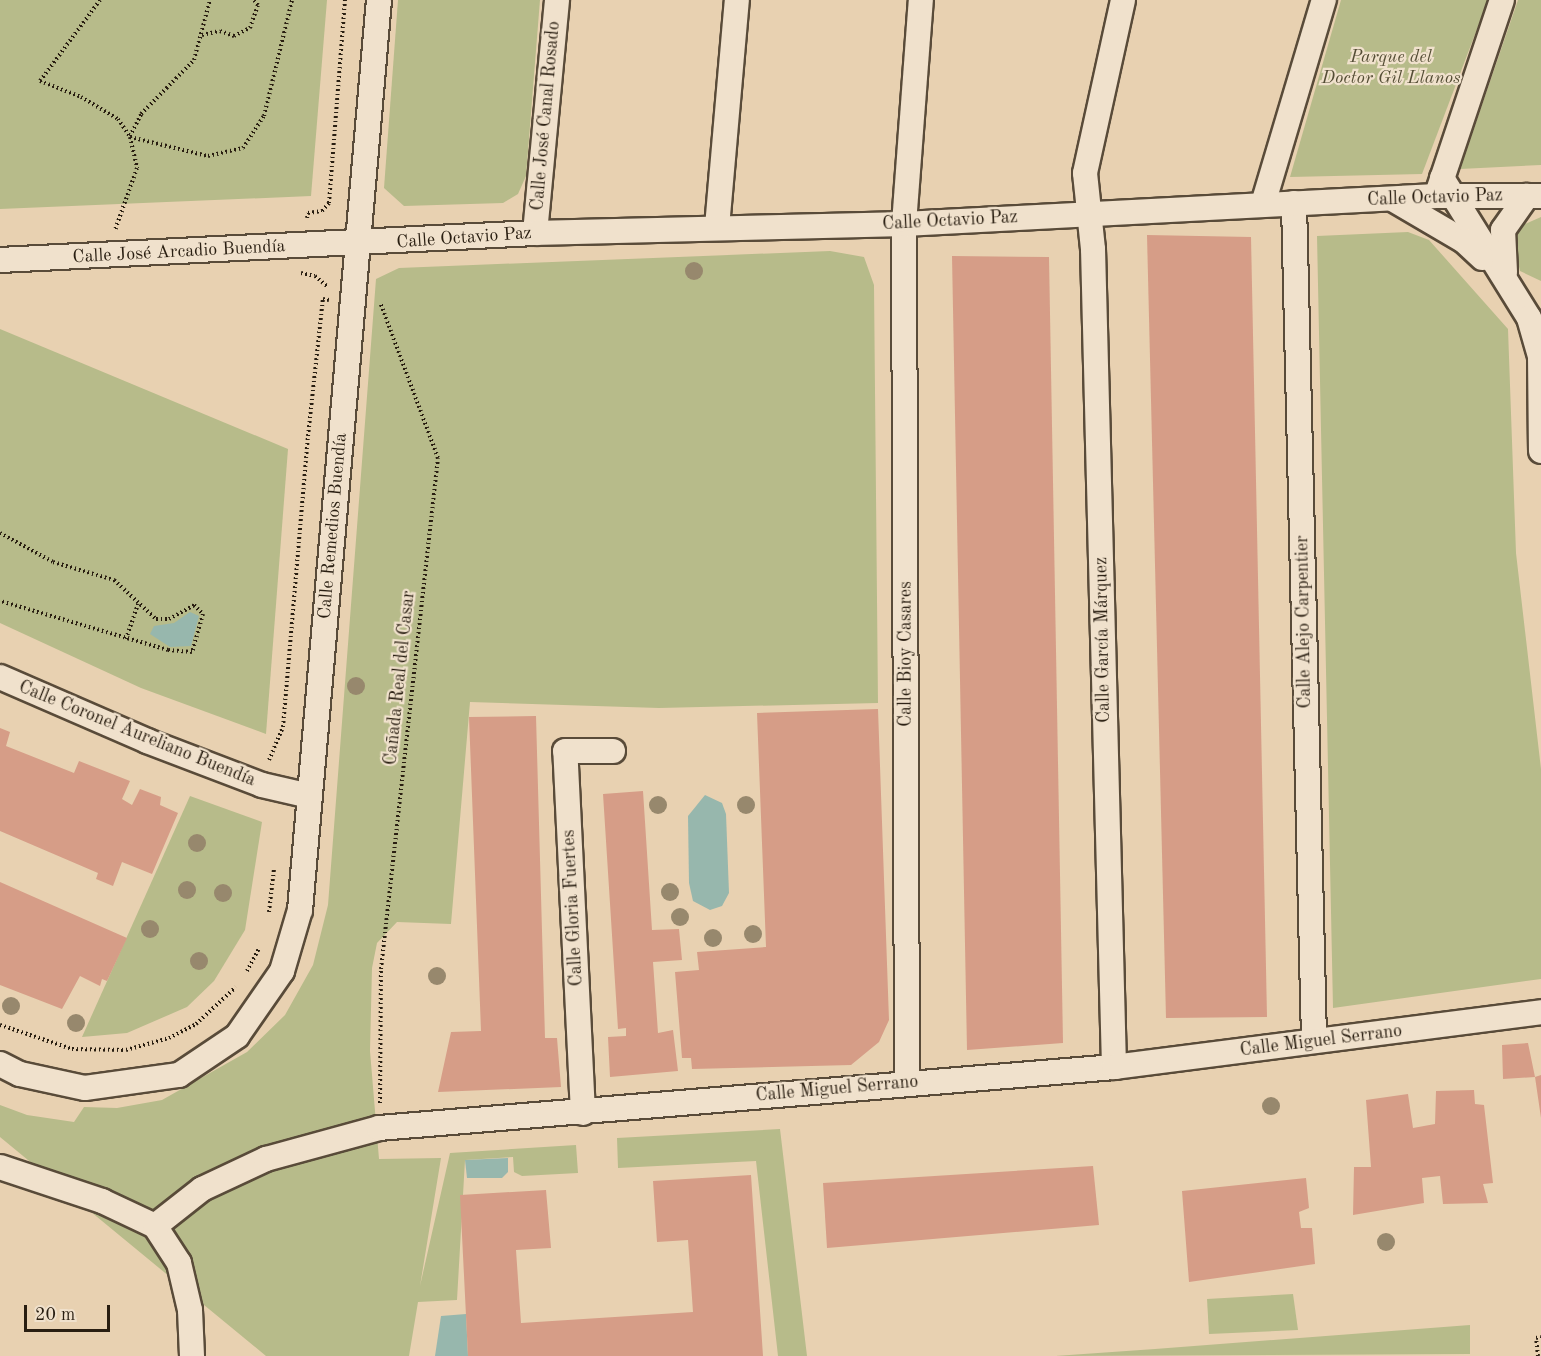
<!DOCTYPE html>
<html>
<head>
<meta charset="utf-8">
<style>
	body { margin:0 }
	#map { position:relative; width:1541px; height:1356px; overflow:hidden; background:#e8d1b1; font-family:"Old Standard TT",serif }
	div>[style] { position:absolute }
	.green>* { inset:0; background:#b7bb8a }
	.water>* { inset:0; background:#97b7ad }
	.building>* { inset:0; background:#d69d87 }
	.path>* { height:4px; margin-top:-2px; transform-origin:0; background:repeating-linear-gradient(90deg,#291e11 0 1.5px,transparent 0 4.5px) }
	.roads { filter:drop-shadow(2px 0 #594b39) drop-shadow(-2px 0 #594b39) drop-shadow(0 2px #594b39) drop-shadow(0 -2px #594b39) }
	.minor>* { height:24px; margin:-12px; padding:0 12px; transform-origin:12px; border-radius:12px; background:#f0e1cc }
	.trees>* { width:18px; height:18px; margin:-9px; border-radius:50%; background:#97886d }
	span { translate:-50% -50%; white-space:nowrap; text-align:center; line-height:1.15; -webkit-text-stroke:4.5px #f0e1cc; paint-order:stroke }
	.park-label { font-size:18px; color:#544d35; font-style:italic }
	.street-label { font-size:18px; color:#291e11 }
	.scale { position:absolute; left:24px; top:1305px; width:86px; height:27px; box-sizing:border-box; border:3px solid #291e11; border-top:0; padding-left:8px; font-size:18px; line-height:21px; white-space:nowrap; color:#291e11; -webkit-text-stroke:4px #f0e1cc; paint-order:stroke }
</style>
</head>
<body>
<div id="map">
	<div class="green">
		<div style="clip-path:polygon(0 0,327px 0,311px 196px,0 209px)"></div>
		<div style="clip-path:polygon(398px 0,540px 0,526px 176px,518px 194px,503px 203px,404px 206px,384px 188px)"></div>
		<div style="clip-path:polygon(1341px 0,1488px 0,1422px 174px,1290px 177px)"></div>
		<div style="clip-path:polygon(1518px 0,1541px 0,1541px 165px,1460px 169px)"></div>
		<div style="clip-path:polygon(1541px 217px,1541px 281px,1520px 271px,1513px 240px,1523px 225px)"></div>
		<div style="clip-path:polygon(1408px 232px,1429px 240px,1508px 329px,1516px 553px,1541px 769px,1541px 979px,1333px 1008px,1317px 236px)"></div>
		<div style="clip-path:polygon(830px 251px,864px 257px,874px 285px,878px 703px,659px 708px,470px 702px,451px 924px,397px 922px,377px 943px,372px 968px,370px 1051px,379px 1159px,441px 1158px,420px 1286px,450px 1153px,576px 1145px,578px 1173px,522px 1176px,514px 1172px,513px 1157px,465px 1160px,457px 1300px,418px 1302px,409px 1356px,266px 1356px,0 1137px,0 1105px,27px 1115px,74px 1122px,84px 1107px,117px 1108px,162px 1100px,247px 1052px,285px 1015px,313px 965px,328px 905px,376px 279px,399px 268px)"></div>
		<div style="clip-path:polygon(0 329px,288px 449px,266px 734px,141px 688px,0 623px)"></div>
		<div style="clip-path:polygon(190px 796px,262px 822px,245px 930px,214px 981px,187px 1007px,127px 1033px,82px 1037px)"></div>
		<div style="clip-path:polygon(780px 1129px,807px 1356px,778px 1356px,756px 1161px,618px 1168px,617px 1138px)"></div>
		<div style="clip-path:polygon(1293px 1294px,1298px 1330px,1209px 1334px,1207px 1299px)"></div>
		<div style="clip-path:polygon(1470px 1325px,1470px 1354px,1055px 1356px,1155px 1349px)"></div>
	</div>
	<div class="water">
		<div style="clip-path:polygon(190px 612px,199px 616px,191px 646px,170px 647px,150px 634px,154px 626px,174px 623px)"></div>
		<div style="clip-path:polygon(705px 795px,722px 803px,726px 814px,729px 893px,722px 906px,710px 910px,693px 901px,689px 883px,688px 816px)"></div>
		<div style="clip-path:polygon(508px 1158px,508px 1172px,502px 1178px,467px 1178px,465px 1160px)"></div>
		<div style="clip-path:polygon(466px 1314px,468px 1356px,435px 1356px,441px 1316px)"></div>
	</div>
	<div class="building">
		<div style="clip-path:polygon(1147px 235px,1251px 237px,1267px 1017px,1166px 1018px)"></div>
		<div style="clip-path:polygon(952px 256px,1049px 257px,1063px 1043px,967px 1050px)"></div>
		<div style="clip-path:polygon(878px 709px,889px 1020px,879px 1042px,851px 1065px,692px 1069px,691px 1058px,682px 1058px,675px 972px,699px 970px,697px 952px,766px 947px,757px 713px)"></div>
		<div style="clip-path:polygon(536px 716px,545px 1038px,557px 1038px,561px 1087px,438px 1092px,451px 1032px,481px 1031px,469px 717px)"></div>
		<div style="clip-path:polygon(0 728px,10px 732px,6px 746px,74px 773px,79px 761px,130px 781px,122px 799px,132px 805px,140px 789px,161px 797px,160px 805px,178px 813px,152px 874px,122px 862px,113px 886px,96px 879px,98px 873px,0 831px)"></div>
		<div style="clip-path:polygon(643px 791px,652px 930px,679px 929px,682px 960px,653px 962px,658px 1033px,673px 1030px,678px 1071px,610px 1077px,608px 1037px,626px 1036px,626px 1028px,618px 1029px,603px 794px)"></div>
		<div style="clip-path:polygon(0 882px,127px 938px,107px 981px,102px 979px,100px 986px,80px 976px,62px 1009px,0 985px)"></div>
		<div style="clip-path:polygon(1528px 1043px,1535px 1077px,1541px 1075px,1541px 1118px,1535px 1077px,1503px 1079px,1502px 1045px)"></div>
		<div style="clip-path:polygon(1474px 1090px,1475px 1104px,1484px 1105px,1493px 1183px,1483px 1184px,1488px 1203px,1443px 1204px,1440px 1176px,1422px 1178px,1424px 1203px,1353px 1215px,1354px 1167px,1371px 1167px,1366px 1100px,1408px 1094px,1413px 1128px,1435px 1124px,1436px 1091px)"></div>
		<div style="clip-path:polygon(1093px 1166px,1099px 1225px,827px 1248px,823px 1183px)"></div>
		<div style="clip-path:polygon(751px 1175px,763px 1356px,468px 1356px,460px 1195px,546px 1190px,551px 1248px,516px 1250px,521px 1323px,693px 1312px,688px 1240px,657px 1242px,653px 1181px)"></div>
		<div style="clip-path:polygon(1306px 1178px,1309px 1208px,1299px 1212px,1301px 1228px,1312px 1228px,1315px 1264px,1189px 1282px,1182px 1191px)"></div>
	</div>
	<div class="path">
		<div style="left:100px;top:0;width:101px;rotate:126.5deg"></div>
		<div style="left:40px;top:81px;width:44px;rotate:21.3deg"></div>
		<div style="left:81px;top:97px;width:43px;rotate:30.7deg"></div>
		<div style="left:118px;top:119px;width:22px;rotate:56deg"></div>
		<div style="left:130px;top:137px;width:32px;rotate:77deg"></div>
		<div style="left:137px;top:168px;width:66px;rotate:109.5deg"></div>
		<div style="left:202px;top:35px;width:18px;rotate:-13deg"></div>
		<div style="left:220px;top:31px;width:15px;rotate:20deg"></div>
		<div style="left:234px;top:36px;width:18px;rotate:-27deg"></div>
		<div style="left:250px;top:28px;width:24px;rotate:-71deg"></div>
		<div style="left:258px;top:5px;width:6px;rotate:-129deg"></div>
		<div style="left:130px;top:136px;width:25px;rotate:-63deg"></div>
		<div style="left:141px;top:114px;width:76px;rotate:-45.5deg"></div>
		<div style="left:194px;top:60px;width:62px;rotate:-75.1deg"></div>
		<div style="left:130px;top:137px;width:80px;rotate:13.7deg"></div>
		<div style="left:208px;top:156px;width:36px;rotate:-13deg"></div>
		<div style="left:243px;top:148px;width:38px;rotate:-57deg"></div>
		<div style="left:264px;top:116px;width:119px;rotate:-76.4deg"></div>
		<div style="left:307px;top:218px;width:5px;rotate:-79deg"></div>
		<div style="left:308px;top:213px;width:14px;rotate:-8deg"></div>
		<div style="left:322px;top:211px;width:11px;rotate:-49deg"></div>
		<div style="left:329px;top:203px;width:204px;rotate:-85.5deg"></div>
		<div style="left:301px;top:273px;width:14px;rotate:12deg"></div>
		<div style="left:315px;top:276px;width:17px;rotate:40deg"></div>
		<div style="left:0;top:533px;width:60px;rotate:28.7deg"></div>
		<div style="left:53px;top:562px;width:64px;rotate:16.4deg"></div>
		<div style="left:114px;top:580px;width:57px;rotate:42.9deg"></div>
		<div style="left:156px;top:619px;width:13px"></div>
		<div style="left:169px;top:619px;width:29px;rotate:-29deg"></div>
		<div style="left:194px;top:605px;width:13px;rotate:45deg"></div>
		<div style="left:203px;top:614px;width:40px;rotate:106deg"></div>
		<div style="left:192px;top:652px;width:24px;rotate:-175deg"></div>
		<div style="left:168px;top:650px;width:175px;rotate:-163.7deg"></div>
		<div style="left:126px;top:639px;width:37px;rotate:-71deg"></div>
		<div style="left:269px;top:760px;width:36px;rotate:-67deg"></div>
		<div style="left:283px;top:727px;width:292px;rotate:-85.1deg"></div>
		<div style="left:308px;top:436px;width:138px;rotate:-83.8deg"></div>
		<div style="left:323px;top:299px;width:6px;rotate:9deg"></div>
		<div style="left:269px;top:912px;width:43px;rotate:-83.4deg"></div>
		<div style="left:247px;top:971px;width:26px;rotate:-62deg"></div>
		<div style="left:0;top:1025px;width:76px;rotate:18.4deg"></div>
		<div style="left:72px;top:1049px;width:54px;rotate:1.1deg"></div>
		<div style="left:126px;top:1050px;width:45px;rotate:-15.6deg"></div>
		<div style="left:169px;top:1038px;width:30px;rotate:-27deg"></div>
		<div style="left:196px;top:1024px;width:54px;rotate:-42.8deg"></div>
		<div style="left:380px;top:1103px;width:134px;rotate:-89.6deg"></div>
		<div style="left:381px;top:969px;width:514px;rotate:-83.64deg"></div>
		<div style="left:438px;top:458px;width:166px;rotate:-110.4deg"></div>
		<div style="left:1538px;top:1356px;width:18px;rotate:-96deg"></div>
		<div style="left:1536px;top:1338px;width:5px;rotate:-11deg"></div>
	</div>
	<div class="roads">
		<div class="minor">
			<div style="left:1442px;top:178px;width:165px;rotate:58.1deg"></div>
			<div style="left:1529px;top:318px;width:40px;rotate:74deg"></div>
			<div style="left:1540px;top:356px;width:95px;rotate:89.4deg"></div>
			<div style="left:1438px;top:191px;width:201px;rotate:-71.5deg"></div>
			<div style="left:1394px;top:200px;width:81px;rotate:30.4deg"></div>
			<div style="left:1464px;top:241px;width:25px;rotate:43deg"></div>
			<div style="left:1294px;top:203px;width:838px;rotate:88.63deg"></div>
			<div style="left:1263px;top:204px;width:213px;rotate:-73.4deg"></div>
			<div style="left:717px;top:227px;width:228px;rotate:-85deg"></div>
			<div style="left:535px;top:233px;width:234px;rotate:-84.6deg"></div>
			<div style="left:0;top:260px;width:536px;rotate:-2.89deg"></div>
			<div style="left:535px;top:233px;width:369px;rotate:-1.4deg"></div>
			<div style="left:904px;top:224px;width:533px;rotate:-3.01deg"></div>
			<div style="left:1436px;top:196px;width:105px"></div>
			<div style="left:1505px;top:272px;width:42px;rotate:-92.7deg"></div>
			<div style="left:1503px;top:230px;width:42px;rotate:-54.8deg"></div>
			<div style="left:0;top:677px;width:160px;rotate:23.5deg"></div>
			<div style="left:147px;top:741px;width:123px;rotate:20.9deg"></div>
			<div style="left:262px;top:785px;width:49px;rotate:12.9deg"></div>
			<div style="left:0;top:1064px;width:22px;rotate:27deg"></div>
			<div style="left:20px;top:1074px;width:66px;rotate:12.2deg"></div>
			<div style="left:85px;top:1088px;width:95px;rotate:-7.9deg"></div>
			<div style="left:179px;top:1075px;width:70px;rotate:-33.9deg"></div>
			<div style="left:237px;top:1036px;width:79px;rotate:-55.3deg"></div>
			<div style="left:282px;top:971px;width:64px;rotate:-73.6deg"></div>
			<div style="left:300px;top:910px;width:913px;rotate:-85.04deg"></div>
			<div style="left:1114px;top:1067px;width:818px;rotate:-91.47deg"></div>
			<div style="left:1093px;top:249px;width:76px;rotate:-96deg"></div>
			<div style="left:1085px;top:173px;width:177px;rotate:-77.6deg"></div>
			<div style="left:907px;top:1083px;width:859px;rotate:-90.2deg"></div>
			<div style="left:904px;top:224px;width:225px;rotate:-85.7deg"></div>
			<div style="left:583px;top:1113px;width:362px;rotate:-92.8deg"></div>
			<div style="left:565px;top:751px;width:48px"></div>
			<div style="left:0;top:1167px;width:108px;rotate:18.4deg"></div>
			<div style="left:102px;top:1201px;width:59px;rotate:25.3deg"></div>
			<div style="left:155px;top:1226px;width:44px;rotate:57deg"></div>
			<div style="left:179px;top:1263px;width:48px;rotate:76.8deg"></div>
			<div style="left:190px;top:1310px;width:46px;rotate:87.5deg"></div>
			<div style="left:155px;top:1226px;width:60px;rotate:-38.2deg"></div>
			<div style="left:202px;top:1189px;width:71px;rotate:-25.1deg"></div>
			<div style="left:266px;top:1159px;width:117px;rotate:-15.3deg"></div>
			<div style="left:379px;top:1128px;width:738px;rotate:-4.74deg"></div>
			<div style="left:1114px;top:1067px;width:431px;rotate:-7.3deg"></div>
		</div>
	</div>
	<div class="trees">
		<div style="left:694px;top:271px"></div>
		<div style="left:356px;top:686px"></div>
		<div style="left:658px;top:805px"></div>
		<div style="left:746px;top:805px"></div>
		<div style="left:197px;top:843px"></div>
		<div style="left:187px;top:890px"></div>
		<div style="left:670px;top:892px"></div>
		<div style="left:223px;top:893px"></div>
		<div style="left:680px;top:917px"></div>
		<div style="left:150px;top:929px"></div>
		<div style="left:753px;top:934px"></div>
		<div style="left:713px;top:938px"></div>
		<div style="left:199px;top:961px"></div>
		<div style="left:437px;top:976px"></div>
		<div style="left:11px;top:1006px"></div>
		<div style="left:76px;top:1023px"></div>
		<div style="left:1271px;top:1106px"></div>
		<div style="left:1386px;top:1242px"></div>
	</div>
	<div class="park-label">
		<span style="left:1391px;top:68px">Parque del<br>Doctor Gil Llanos</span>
	</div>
	<div class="street-label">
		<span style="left:546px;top:116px;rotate:-85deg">Calle José Canal Rosado</span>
		<span style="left:1435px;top:198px;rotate:-2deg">Calle Octavio Paz</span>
		<span style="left:950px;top:221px;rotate:-3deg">Calle Octavio Paz</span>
		<span style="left:464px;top:238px;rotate:-4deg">Calle Octavio Paz</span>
		<span style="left:179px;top:252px;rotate:-3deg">Calle José Arcadio Buendía</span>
		<span style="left:333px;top:526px;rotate:-85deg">Calle Remedios Buendía</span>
		<span style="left:1304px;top:622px;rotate:-91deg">Calle Alejo Carpentier</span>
		<span style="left:1103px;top:640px;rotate:-91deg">Calle García Márquez</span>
		<span style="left:906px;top:654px;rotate:-90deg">Calle Bioy Casares</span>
		<span style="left:400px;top:678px;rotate:-84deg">Cañada Real del Casar</span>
		<span style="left:137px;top:734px;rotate:22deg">Calle Coronel Aureliano Buendía</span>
		<span style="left:573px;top:908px;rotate:-93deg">Calle Gloria Fuertes</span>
		<span style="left:1321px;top:1041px;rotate:-7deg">Calle Miguel Serrano</span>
		<span style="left:837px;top:1089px;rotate:-5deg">Calle Miguel Serrano</span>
	</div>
	<div class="scale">20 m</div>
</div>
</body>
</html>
